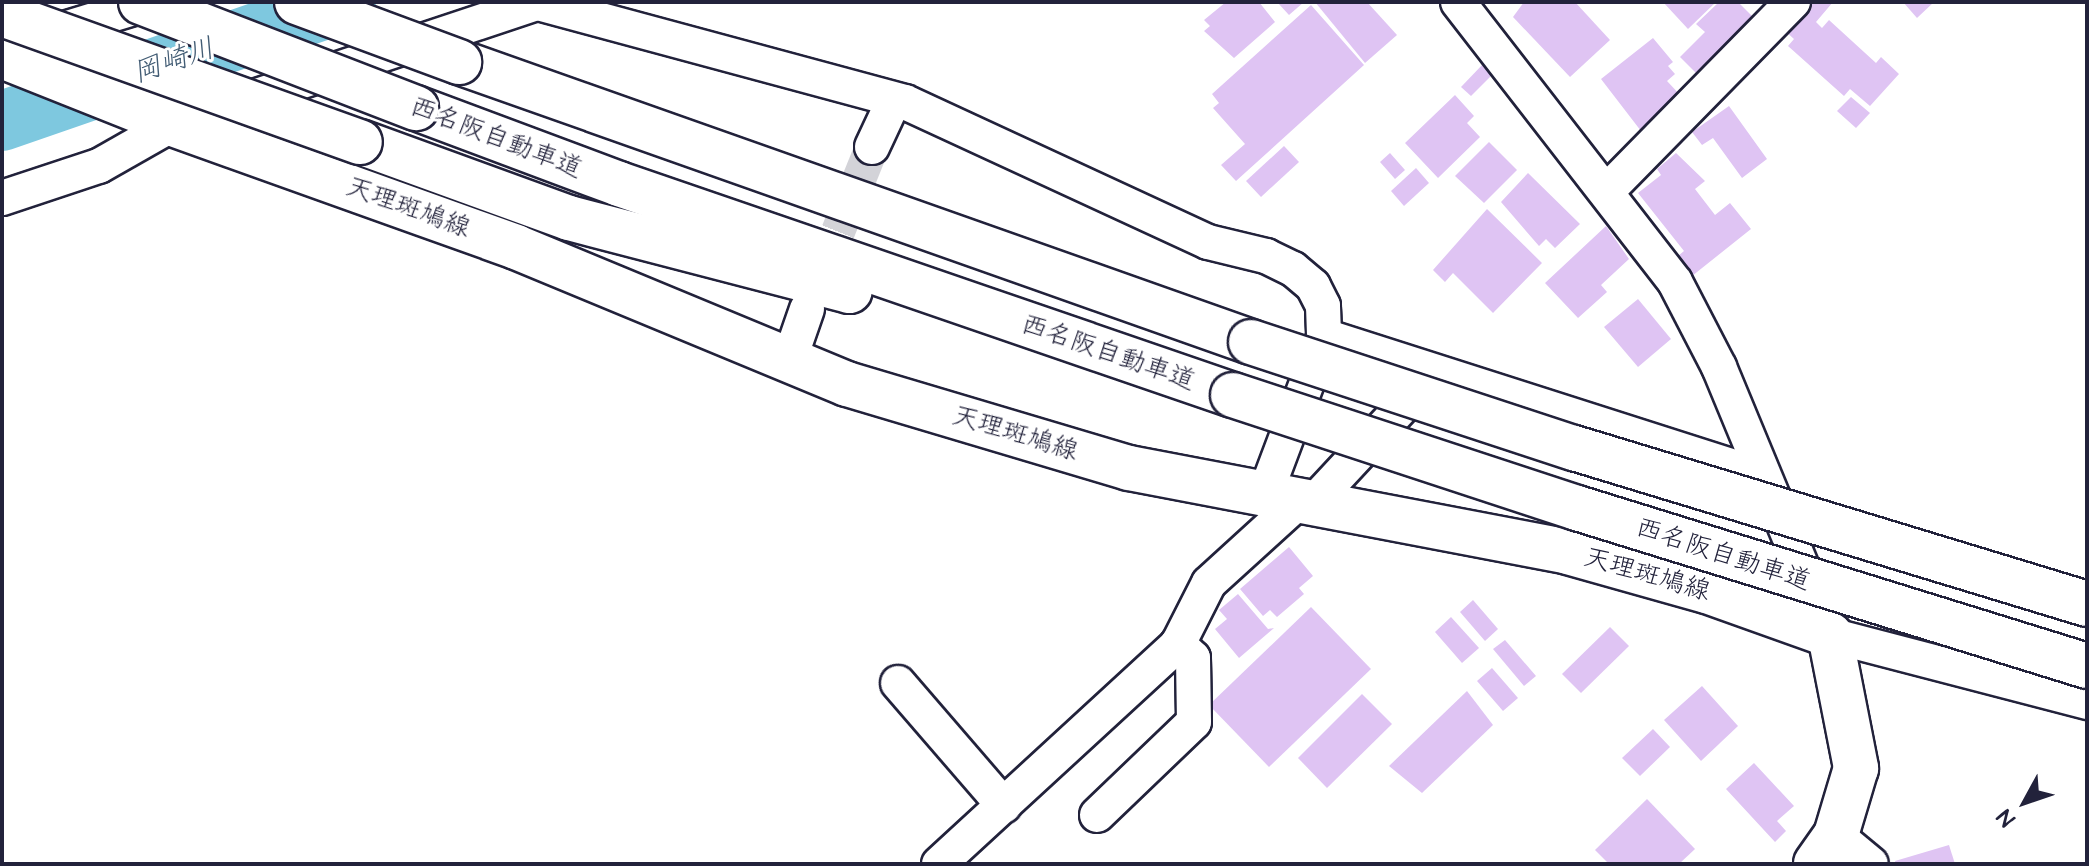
<!DOCTYPE html>
<html>
<head>
<meta charset="utf-8">
<style>
	body { margin:0 }
	#map { position:relative; width:2089px; height:866px; overflow:hidden; background:#fff; font-family:"Architects Daughter","Klee One",sans-serif }
	div>[style] { position:absolute }
	.river>* { height:60px; margin:-30px; padding:0 30px; transform-origin:30px; border-radius:30px; background:#7ec8df }
	.building>* { inset:0; background:#dfc4f3 }
	.minor-tunnel>* { height:34px; margin-top:-17px; transform-origin:0; background:repeating-linear-gradient(90deg,#d3d3d8 0 34px,transparent 0 51px) }
	.roads { filter:drop-shadow(2px 0 #22223b) drop-shadow(-2px 0 #22223b) drop-shadow(0 2px #22223b) drop-shadow(0 -2px #22223b) }
	.minor>* { height:34px; margin:-17px; padding:0 17px; transform-origin:17px; border-radius:17px; background:#fff }
	.major>* { height:44px; margin:-22px; padding:0 22px; transform-origin:22px; border-radius:22px; background:#fff }
	.highway>* { height:44px; margin:-22px; padding:0 22px; transform-origin:22px; border-radius:22px; background:#fff }
	.bridges { filter:drop-shadow(2px 0 #22223b) drop-shadow(-2px 0 #22223b) drop-shadow(0 2px #22223b) drop-shadow(0 -2px #22223b) }
	.highway-bridge>* { height:44px; margin:-22px; padding:0 22px; transform-origin:22px; border-radius:22px; background:#fff }
	span { translate:-50% -50%; white-space:nowrap; text-align:center; line-height:1.15; -webkit-text-stroke:6px #fff; paint-order:stroke }
	.street-label { font-size:26px; color:#22223b }
	.water-label { font-size:28px; color:#425c74; font-style:italic }
	.frame { position:absolute; inset:0; border:4px solid #22223b; pointer-events:none }
	.north { position:absolute; left:1985px; top:762px; width:80px; height:80px; -webkit-text-stroke:6px #fff; paint-order:stroke; rotate:230deg; font-size:22px; font-weight:700; line-height:32px; text-align:center; color:#22223b }
	.north::after { content:''; display:block; margin:auto; width:28px; height:36px; background:#22223b; clip-path:polygon(50% 0,100% 100%,50% 72%,0 100%) }
</style>
</head>
<body>
<div id="map">
	<div class="river">
		<div style="left:2px;top:121px;width:364px;rotate:-19.1deg"></div>
	</div>
	<div class="building">
		<div style="clip-path:polygon(1226px 2px,1259px 2px,1275px 22px,1234px 58px,1204px 31px,1210px 26px,1204px 20px)"></div>
		<div style="clip-path:polygon(1277px 2px,1304px 2px,1289px 15px)"></div>
		<div style="clip-path:polygon(1315px 2px,1367px 2px,1397px 35px,1365px 63px)"></div>
		<div style="clip-path:polygon(1524px 2px,1575px 2px,1610px 40px,1570px 77px,1513px 17px)"></div>
		<div style="clip-path:polygon(1663px 2px,1716px 2px,1688px 29px)"></div>
		<div style="clip-path:polygon(1719px 2px,1738px 2px,1762px 26px,1705px 82px,1680px 57px,1705px 32px,1696px 24px)"></div>
		<div style="clip-path:polygon(1810px 2px,1833px 2px,1816px 22px,1822px 28px,1829px 20px,1876px 63px,1881px 57px,1899px 74px,1870px 106px,1850px 89px,1844px 96px,1788px 46px,1794px 39px,1784px 30px)"></div>
		<div style="clip-path:polygon(1903px 2px,1934px 2px,1917px 18px)"></div>
		<div style="clip-path:polygon(1311px 5px,1364px 65px,1236px 181px,1221px 165px,1245px 144px,1213px 108px,1219px 103px,1212px 94px)"></div>
		<div style="clip-path:polygon(1653px 38px,1673px 62px,1668px 66px,1675px 74px,1667px 81px,1682px 97px,1641px 131px,1601px 79px)"></div>
		<div style="clip-path:polygon(1484px 63px,1494px 73px,1471px 96px,1461px 87px)"></div>
		<div style="clip-path:polygon(1455px 95px,1474px 116px,1467px 123px,1480px 137px,1438px 178px,1405px 143px)"></div>
		<div style="clip-path:polygon(1851px 97px,1870px 113px,1856px 128px,1837px 111px)"></div>
		<div style="clip-path:polygon(1729px 106px,1767px 159px,1742px 178px,1713px 138px,1702px 145px,1692px 132px)"></div>
		<div style="clip-path:polygon(1489px 142px,1517px 170px,1484px 203px,1455px 176px)"></div>
		<div style="clip-path:polygon(1284px 146px,1299px 162px,1261px 197px,1246px 181px)"></div>
		<div style="clip-path:polygon(1390px 153px,1405px 170px,1395px 179px,1380px 162px)"></div>
		<div style="clip-path:polygon(1676px 153px,1705px 181px,1695px 189px,1715px 215px,1730px 203px,1751px 229px,1687px 280px,1672px 261px,1684px 251px,1638px 193px,1661px 175px,1657px 169px)"></div>
		<div style="clip-path:polygon(1416px 168px,1429px 183px,1404px 206px,1391px 191px)"></div>
		<div style="clip-path:polygon(1528px 173px,1580px 224px,1555px 248px,1546px 239px,1539px 246px,1501px 202px)"></div>
		<div style="clip-path:polygon(1487px 209px,1542px 263px,1493px 313px,1453px 273px,1445px 282px,1433px 270px)"></div>
		<div style="clip-path:polygon(1606px 226px,1629px 259px,1601px 285px,1607px 292px,1578px 318px,1545px 283px)"></div>
		<div style="clip-path:polygon(1638px 299px,1671px 339px,1638px 367px,1604px 327px)"></div>
		<div style="clip-path:polygon(1289px 547px,1313px 576px,1299px 588px,1304px 594px,1277px 617px,1270px 610px,1263px 616px,1240px 589px)"></div>
		<div style="clip-path:polygon(1238px 594px,1268px 629px,1274px 628px,1239px 658px,1215px 629px,1227px 619px,1219px 610px)"></div>
		<div style="clip-path:polygon(1473px 600px,1498px 629px,1485px 641px,1460px 612px)"></div>
		<div style="clip-path:polygon(1311px 607px,1371px 669px,1269px 767px,1209px 705px)"></div>
		<div style="clip-path:polygon(1451px 617px,1479px 648px,1462px 663px,1435px 632px)"></div>
		<div style="clip-path:polygon(1610px 627px,1629px 646px,1581px 693px,1562px 674px)"></div>
		<div style="clip-path:polygon(1505px 640px,1536px 676px,1524px 686px,1493px 649px)"></div>
		<div style="clip-path:polygon(1492px 668px,1518px 698px,1503px 711px,1477px 681px)"></div>
		<div style="clip-path:polygon(1702px 686px,1738px 726px,1701px 761px,1664px 720px)"></div>
		<div style="clip-path:polygon(1467px 691px,1493px 725px,1422px 793px,1389px 766px)"></div>
		<div style="clip-path:polygon(1362px 694px,1392px 724px,1327px 788px,1298px 758px)"></div>
		<div style="clip-path:polygon(1653px 729px,1670px 747px,1640px 776px,1622px 758px)"></div>
		<div style="clip-path:polygon(1754px 763px,1794px 806px,1777px 821px,1786px 831px,1775px 842px,1726px 789px)"></div>
		<div style="clip-path:polygon(1647px 799px,1695px 849px,1679px 864px,1609px 864px,1595px 850px)"></div>
		<div style="clip-path:polygon(1949px 845px,1955px 864px,1896px 864px,1895px 861px)"></div>
	</div>
	<div class="minor-tunnel">
		<div style="left:819px;top:279px;width:142px;rotate:-68.1deg"></div>
	</div>
	<div class="roads">
		<div class="minor">
			<div style="left:1458px;top:2px;width:354px;rotate:52.2deg"></div>
			<div style="left:1675px;top:282px;width:96px;rotate:62.6deg"></div>
			<div style="left:1719px;top:367px;width:290px;rotate:67.5deg"></div>
			<div style="left:1830px;top:635px;width:266px;rotate:14.6deg"></div>
			<div style="left:538px;top:3px;width:380px;rotate:15.1deg"></div>
			<div style="left:905px;top:102px;width:334px;rotate:24.8deg"></div>
			<div style="left:1208px;top:242px;width:60px;rotate:13.6deg"></div>
			<div style="left:1266px;top:256px;width:30px;rotate:26deg"></div>
			<div style="left:1293px;top:269px;width:26px;rotate:40deg"></div>
			<div style="left:1313px;top:286px;width:22px;rotate:63deg"></div>
			<div style="left:1323px;top:306px;width:30px;rotate:88deg"></div>
			<div style="left:1324px;top:336px;width:458px;rotate:17.7deg"></div>
			<div style="left:44px;top:35px;width:114px;rotate:-16.8deg"></div>
			<div style="left:872px;top:147px;width:52px;rotate:-64.9deg"></div>
			<div style="left:1608px;top:190px;width:264px;rotate:-45.5deg"></div>
			<div style="left:2px;top:198px;width:102px;rotate:-18.3deg"></div>
			<div style="left:99px;top:166px;width:85px;rotate:-29.6deg"></div>
			<div style="left:173px;top:124px;width:386px;rotate:-18.4deg"></div>
			<div style="left:789px;top:361px;width:55px;rotate:-70.9deg"></div>
			<div style="left:1264px;top:497px;width:168px;rotate:-69.4deg"></div>
			<div style="left:1310px;top:506px;width:172px;rotate:-47.1deg"></div>
			<div style="left:898px;top:683px;width:162px;rotate:49.2deg"></div>
			<div style="left:1097px;top:815px;width:134px;rotate:-43.8deg"></div>
			<div style="left:1194px;top:722px;width:64px;rotate:-90.9deg"></div>
			<div style="left:1193px;top:658px;width:21px;rotate:-137deg"></div>
			<div style="left:1836px;top:835px;width:45px;rotate:39.6deg"></div>
			<div style="left:939px;top:864px;width:325px;rotate:-42.6deg"></div>
			<div style="left:1178px;top:644px;width:68px;rotate:-63.1deg"></div>
			<div style="left:1209px;top:583px;width:119px;rotate:-42.3deg"></div>
		</div>
		<div class="major">
			<div style="left:2px;top:56px;width:184px;rotate:21.7deg"></div>
			<div style="left:173px;top:124px;width:364px;rotate:19.7deg"></div>
			<div style="left:516px;top:247px;width:358px;rotate:22.5deg"></div>
			<div style="left:847px;top:384px;width:294px;rotate:16.6deg"></div>
			<div style="left:1129px;top:468px;width:447px;rotate:10.8deg"></div>
			<div style="left:1568px;top:552px;width:144px;rotate:15.7deg"></div>
			<div style="left:1707px;top:591px;width:131px;rotate:19.7deg"></div>
			<div style="left:1830px;top:635px;width:136px;rotate:78.9deg"></div>
			<div style="left:1856px;top:768px;width:70px;rotate:106.6deg"></div>
			<div style="left:1836px;top:835px;width:35px;rotate:125deg"></div>
		</div>
		<div class="highway">
			<div style="left:459px;top:62px;width:840px;rotate:19.47deg"></div>
			<div style="left:416px;top:108px;width:217px;rotate:20.5deg"></div>
			<div style="left:619px;top:184px;width:649px;rotate:18.97deg"></div>
			<div style="left:360px;top:142px;width:222px;rotate:20deg"></div>
			<div style="left:569px;top:218px;width:290px;rotate:14.6deg"></div>
		</div>
	</div>
	<div class="bridges">
		<div class="highway-bridge">
			<div style="left:141px;top:2px;width:295px;rotate:21.1deg"></div>
			<div style="left:297px;top:2px;width:173px;rotate:20.3deg"></div>
			<div style="left:2px;top:14px;width:380px;rotate:19.7deg"></div>
			<div style="left:1251px;top:342px;width:340px;rotate:18.2deg"></div>
			<div style="left:1574px;top:448px;width:536px;rotate:16.91deg"></div>
			<div style="left:1233px;top:395px;width:362px;rotate:18.2deg"></div>
			<div style="left:1577px;top:508px;width:534px;rotate:17.21deg"></div>
		</div>
	</div>
	<div class="street-label">
		<span style="left:496px;top:138px;rotate:21deg">西名阪自動車道</span>
		<span style="left:408px;top:208px;rotate:20deg">天理斑鳩線</span>
		<span style="left:1108px;top:353px;rotate:19deg">西名阪自動車道</span>
		<span style="left:1015px;top:434px;rotate:17deg">天理斑鳩線</span>
		<span style="left:1723px;top:555px;rotate:18deg">西名阪自動車道</span>
		<span style="left:1647px;top:575px;rotate:16deg">天理斑鳩線</span>
	</div>
	<div class="water-label">
		<span style="left:174px;top:61px;rotate:-19deg">岡崎川</span>
	</div>
	<div class="frame"></div>
	<div class="north">N</div>
</div>
</body>
</html>
